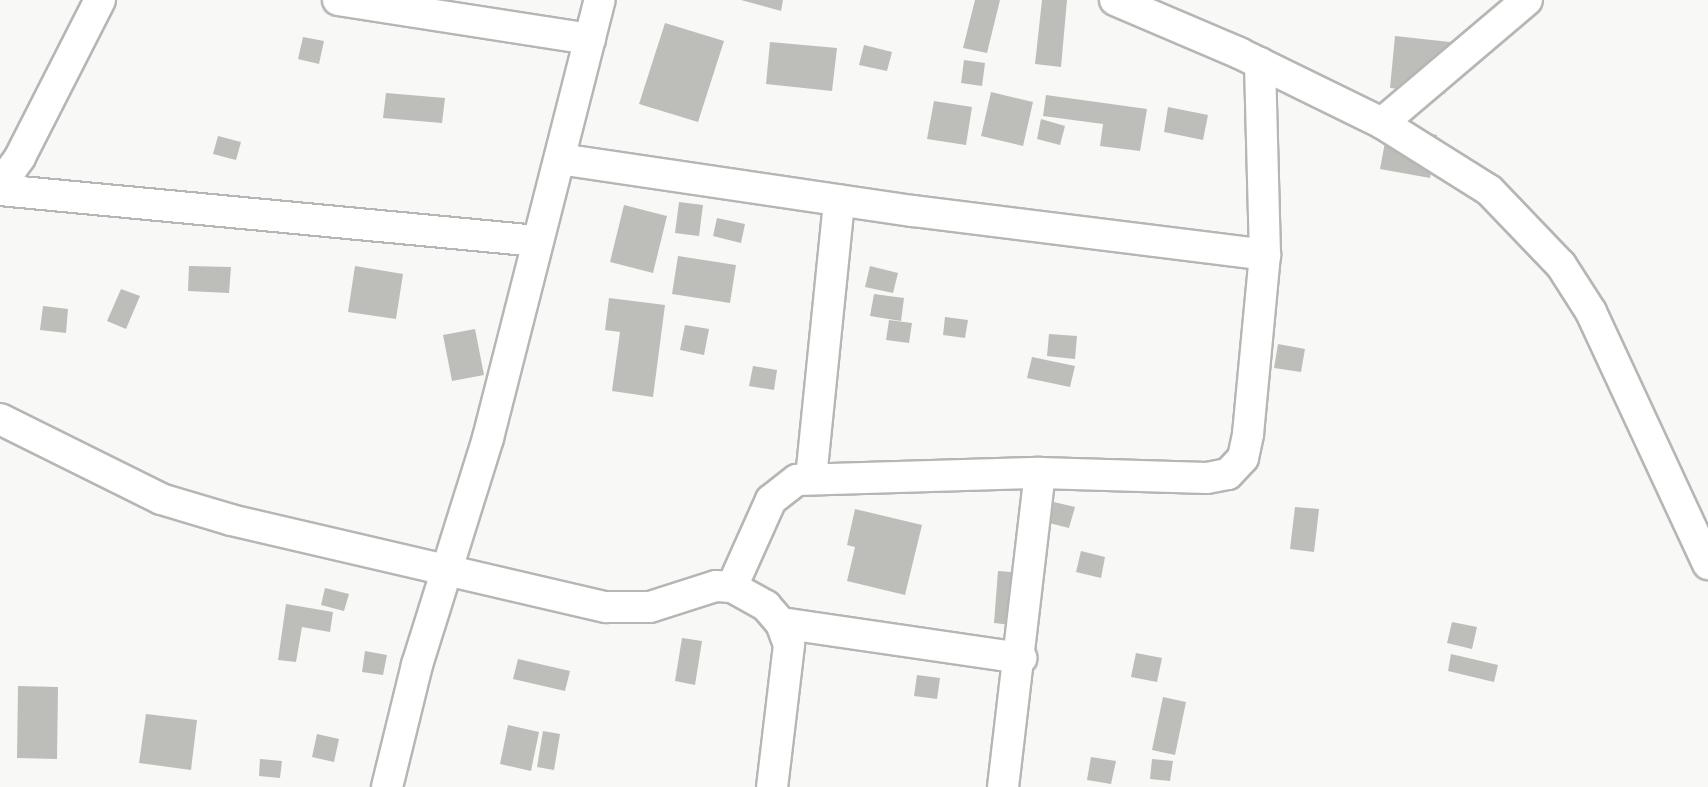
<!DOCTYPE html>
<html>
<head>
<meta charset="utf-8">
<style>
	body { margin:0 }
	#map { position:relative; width:1708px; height:787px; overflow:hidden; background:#f8f9f6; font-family:Manrope,sans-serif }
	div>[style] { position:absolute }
	.building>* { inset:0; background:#bdbdb9 }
	.roads { filter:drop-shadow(2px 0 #b6b7b4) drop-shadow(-2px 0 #b6b7b4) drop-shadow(0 2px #b6b7b4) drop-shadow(0 -2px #b6b7b4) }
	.minor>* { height:30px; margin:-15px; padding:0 15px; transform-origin:15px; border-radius:15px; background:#fff }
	span { translate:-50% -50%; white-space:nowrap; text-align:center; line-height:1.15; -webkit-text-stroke:5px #fff; paint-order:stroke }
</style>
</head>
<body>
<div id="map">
	<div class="building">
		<div style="clip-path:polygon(741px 0,783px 0,781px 11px)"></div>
		<div style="clip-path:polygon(975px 0,1000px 0,987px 53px,963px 48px)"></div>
		<div style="clip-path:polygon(1042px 0,1067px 0,1061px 67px,1035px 64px)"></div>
		<div style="clip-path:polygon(665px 23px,724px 41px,698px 122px,639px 104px)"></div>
		<div style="clip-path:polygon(1395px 36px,1450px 42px,1445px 94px,1390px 88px)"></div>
		<div style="clip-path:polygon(303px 37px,324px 41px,319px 64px,298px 59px)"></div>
		<div style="clip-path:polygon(770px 42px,837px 48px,832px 91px,766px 84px)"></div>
		<div style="clip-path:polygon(864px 45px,892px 52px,887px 71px,859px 65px)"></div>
		<div style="clip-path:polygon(964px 60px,985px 63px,982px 86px,961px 83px)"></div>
		<div style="clip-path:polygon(991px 92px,1033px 102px,1023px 146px,981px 136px)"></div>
		<div style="clip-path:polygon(386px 93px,445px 98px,442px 123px,383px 118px)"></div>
		<div style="clip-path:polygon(1046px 95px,1147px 109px,1140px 151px,1100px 146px,1103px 124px,1043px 116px)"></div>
		<div style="clip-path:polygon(934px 101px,972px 107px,966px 145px,927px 139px)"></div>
		<div style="clip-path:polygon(1168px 107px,1208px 115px,1203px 140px,1164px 132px)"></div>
		<div style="clip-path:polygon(1041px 119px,1065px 126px,1060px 145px,1037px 139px)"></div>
		<div style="clip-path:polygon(1388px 126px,1437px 135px,1430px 178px,1380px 169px)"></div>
		<div style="clip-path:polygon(218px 136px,241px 142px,236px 160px,213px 154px)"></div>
		<div style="clip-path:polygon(679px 202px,703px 205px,699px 236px,675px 233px)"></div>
		<div style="clip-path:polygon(624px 205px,667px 216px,653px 273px,610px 262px)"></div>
		<div style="clip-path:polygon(717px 218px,745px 224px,741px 243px,713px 236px)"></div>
		<div style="clip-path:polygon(678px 256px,736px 265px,730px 303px,672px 294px)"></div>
		<div style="clip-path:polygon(189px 266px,231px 267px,229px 293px,188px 291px)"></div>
		<div style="clip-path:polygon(355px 266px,403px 274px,396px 319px,348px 312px)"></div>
		<div style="clip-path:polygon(870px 266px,898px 273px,893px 293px,865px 287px)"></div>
		<div style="clip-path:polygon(121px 289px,140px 296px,126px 329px,107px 321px)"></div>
		<div style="clip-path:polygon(874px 294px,904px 298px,901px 321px,870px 316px)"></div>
		<div style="clip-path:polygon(609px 298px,665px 305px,653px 397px,612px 391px,620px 332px,605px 330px)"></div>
		<div style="clip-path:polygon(43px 306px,68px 309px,66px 333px,40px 330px)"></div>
		<div style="clip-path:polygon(945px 317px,968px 320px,965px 338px,943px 335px)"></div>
		<div style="clip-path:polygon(889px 320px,912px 323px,909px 343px,886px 340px)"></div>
		<div style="clip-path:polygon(685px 325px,709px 329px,704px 355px,680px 350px)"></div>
		<div style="clip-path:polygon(475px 329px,484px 375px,452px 381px,443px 335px)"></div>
		<div style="clip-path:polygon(1049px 334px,1077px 336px,1075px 359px,1047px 356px)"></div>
		<div style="clip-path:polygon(1278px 344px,1305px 349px,1301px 372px,1274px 368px)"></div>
		<div style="clip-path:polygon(1032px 357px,1075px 366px,1070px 387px,1027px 378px)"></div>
		<div style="clip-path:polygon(753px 366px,777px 370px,774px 390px,749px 386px)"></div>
		<div style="clip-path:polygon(1054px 502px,1075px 507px,1069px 528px,1049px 523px)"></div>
		<div style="clip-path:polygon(1295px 507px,1319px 509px,1314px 552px,1290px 549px)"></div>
		<div style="clip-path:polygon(855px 509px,922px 525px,905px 595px,847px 581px,855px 547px,847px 545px)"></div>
		<div style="clip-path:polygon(1081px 551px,1105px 557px,1101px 578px,1076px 572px)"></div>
		<div style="clip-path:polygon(998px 571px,1025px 573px,1021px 626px,994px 623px)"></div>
		<div style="clip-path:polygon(325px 588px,349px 594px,344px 611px,321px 605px)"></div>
		<div style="clip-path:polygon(286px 604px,333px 612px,330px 632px,302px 627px,296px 662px,278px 660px)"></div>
		<div style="clip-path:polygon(1452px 622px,1477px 627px,1472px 649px,1447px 643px)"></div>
		<div style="clip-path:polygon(682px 638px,702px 641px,695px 685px,675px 681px)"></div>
		<div style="clip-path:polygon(365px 651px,387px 655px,383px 675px,362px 672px)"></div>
		<div style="clip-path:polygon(1136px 653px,1162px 658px,1157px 682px,1131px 677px)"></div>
		<div style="clip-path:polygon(1451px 654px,1498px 665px,1494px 682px,1448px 671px)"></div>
		<div style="clip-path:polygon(518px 659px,570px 671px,565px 691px,513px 679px)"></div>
		<div style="clip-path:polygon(917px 675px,940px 678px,937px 699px,914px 696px)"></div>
		<div style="clip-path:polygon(18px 686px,58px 687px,57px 759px,17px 758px)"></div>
		<div style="clip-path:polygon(1163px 697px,1186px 702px,1175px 755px,1152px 750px)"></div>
		<div style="clip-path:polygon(146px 714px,197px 720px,191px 770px,139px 763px)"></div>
		<div style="clip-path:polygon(508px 725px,539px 732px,531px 771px,500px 764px)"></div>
		<div style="clip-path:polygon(543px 731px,560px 734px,554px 770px,537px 767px)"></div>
		<div style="clip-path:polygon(317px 734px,339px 739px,334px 762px,312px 757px)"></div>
		<div style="clip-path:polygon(1091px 757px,1116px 761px,1111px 784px,1087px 780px)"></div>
		<div style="clip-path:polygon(260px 759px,282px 761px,280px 778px,259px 776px)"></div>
		<div style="clip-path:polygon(1152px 759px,1173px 761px,1170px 781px,1150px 779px)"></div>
	</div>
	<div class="roads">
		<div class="minor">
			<div style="left:338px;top:0;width:255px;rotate:8.8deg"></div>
			<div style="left:1115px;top:0;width:135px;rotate:23.1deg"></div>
			<div style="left:1239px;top:53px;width:159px;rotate:26.1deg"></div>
			<div style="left:1382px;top:123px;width:126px;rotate:32.1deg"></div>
			<div style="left:1489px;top:190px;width:104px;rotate:46.2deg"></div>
			<div style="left:1561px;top:265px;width:56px;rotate:57.4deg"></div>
			<div style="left:1591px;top:312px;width:278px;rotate:65.1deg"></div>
			<div style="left:1382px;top:123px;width:190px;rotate:-40.3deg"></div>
			<div style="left:560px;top:159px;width:357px;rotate:8.4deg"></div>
			<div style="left:913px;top:211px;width:355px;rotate:7.1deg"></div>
			<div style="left:0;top:185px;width:34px;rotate:-54deg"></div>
			<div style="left:20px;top:157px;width:176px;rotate:-63deg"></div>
			<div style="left:0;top:190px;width:540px;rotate:5.42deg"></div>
			<div style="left:0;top:419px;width:180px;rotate:26.4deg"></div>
			<div style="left:161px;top:499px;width:73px;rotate:16.7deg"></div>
			<div style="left:231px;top:520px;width:385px;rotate:13.1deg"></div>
			<div style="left:606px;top:607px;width:44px"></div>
			<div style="left:650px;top:607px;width:69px;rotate:-17.7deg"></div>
			<div style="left:716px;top:586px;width:16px;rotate:4deg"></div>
			<div style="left:732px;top:587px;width:39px;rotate:29deg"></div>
			<div style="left:766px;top:606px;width:23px;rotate:49deg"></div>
			<div style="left:781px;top:623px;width:23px;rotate:70deg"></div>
			<div style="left:789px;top:645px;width:143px;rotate:96.8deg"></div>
			<div style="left:811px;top:478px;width:279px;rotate:-84.2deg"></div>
			<div style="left:732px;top:587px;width:95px;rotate:-65.9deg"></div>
			<div style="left:771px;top:500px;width:33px;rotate:-38deg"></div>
			<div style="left:797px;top:480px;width:243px;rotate:-1.7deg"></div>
			<div style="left:1040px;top:473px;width:167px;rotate:1.7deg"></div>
			<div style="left:1207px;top:478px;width:21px;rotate:-11deg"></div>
			<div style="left:1228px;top:474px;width:22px;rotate:-47deg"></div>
			<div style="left:1243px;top:458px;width:25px;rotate:-78deg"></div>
			<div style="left:1248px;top:434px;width:180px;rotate:-84.6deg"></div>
			<div style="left:1265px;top:255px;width:192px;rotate:-91.5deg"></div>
			<div style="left:781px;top:623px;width:243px;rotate:8.3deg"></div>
			<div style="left:387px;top:787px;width:126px;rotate:-76.2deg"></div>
			<div style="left:417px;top:665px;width:238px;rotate:-72.6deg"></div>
			<div style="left:488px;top:438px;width:452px;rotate:-75.7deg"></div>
			<div style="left:1003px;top:787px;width:316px;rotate:-83.3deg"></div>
		</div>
	</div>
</div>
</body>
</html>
